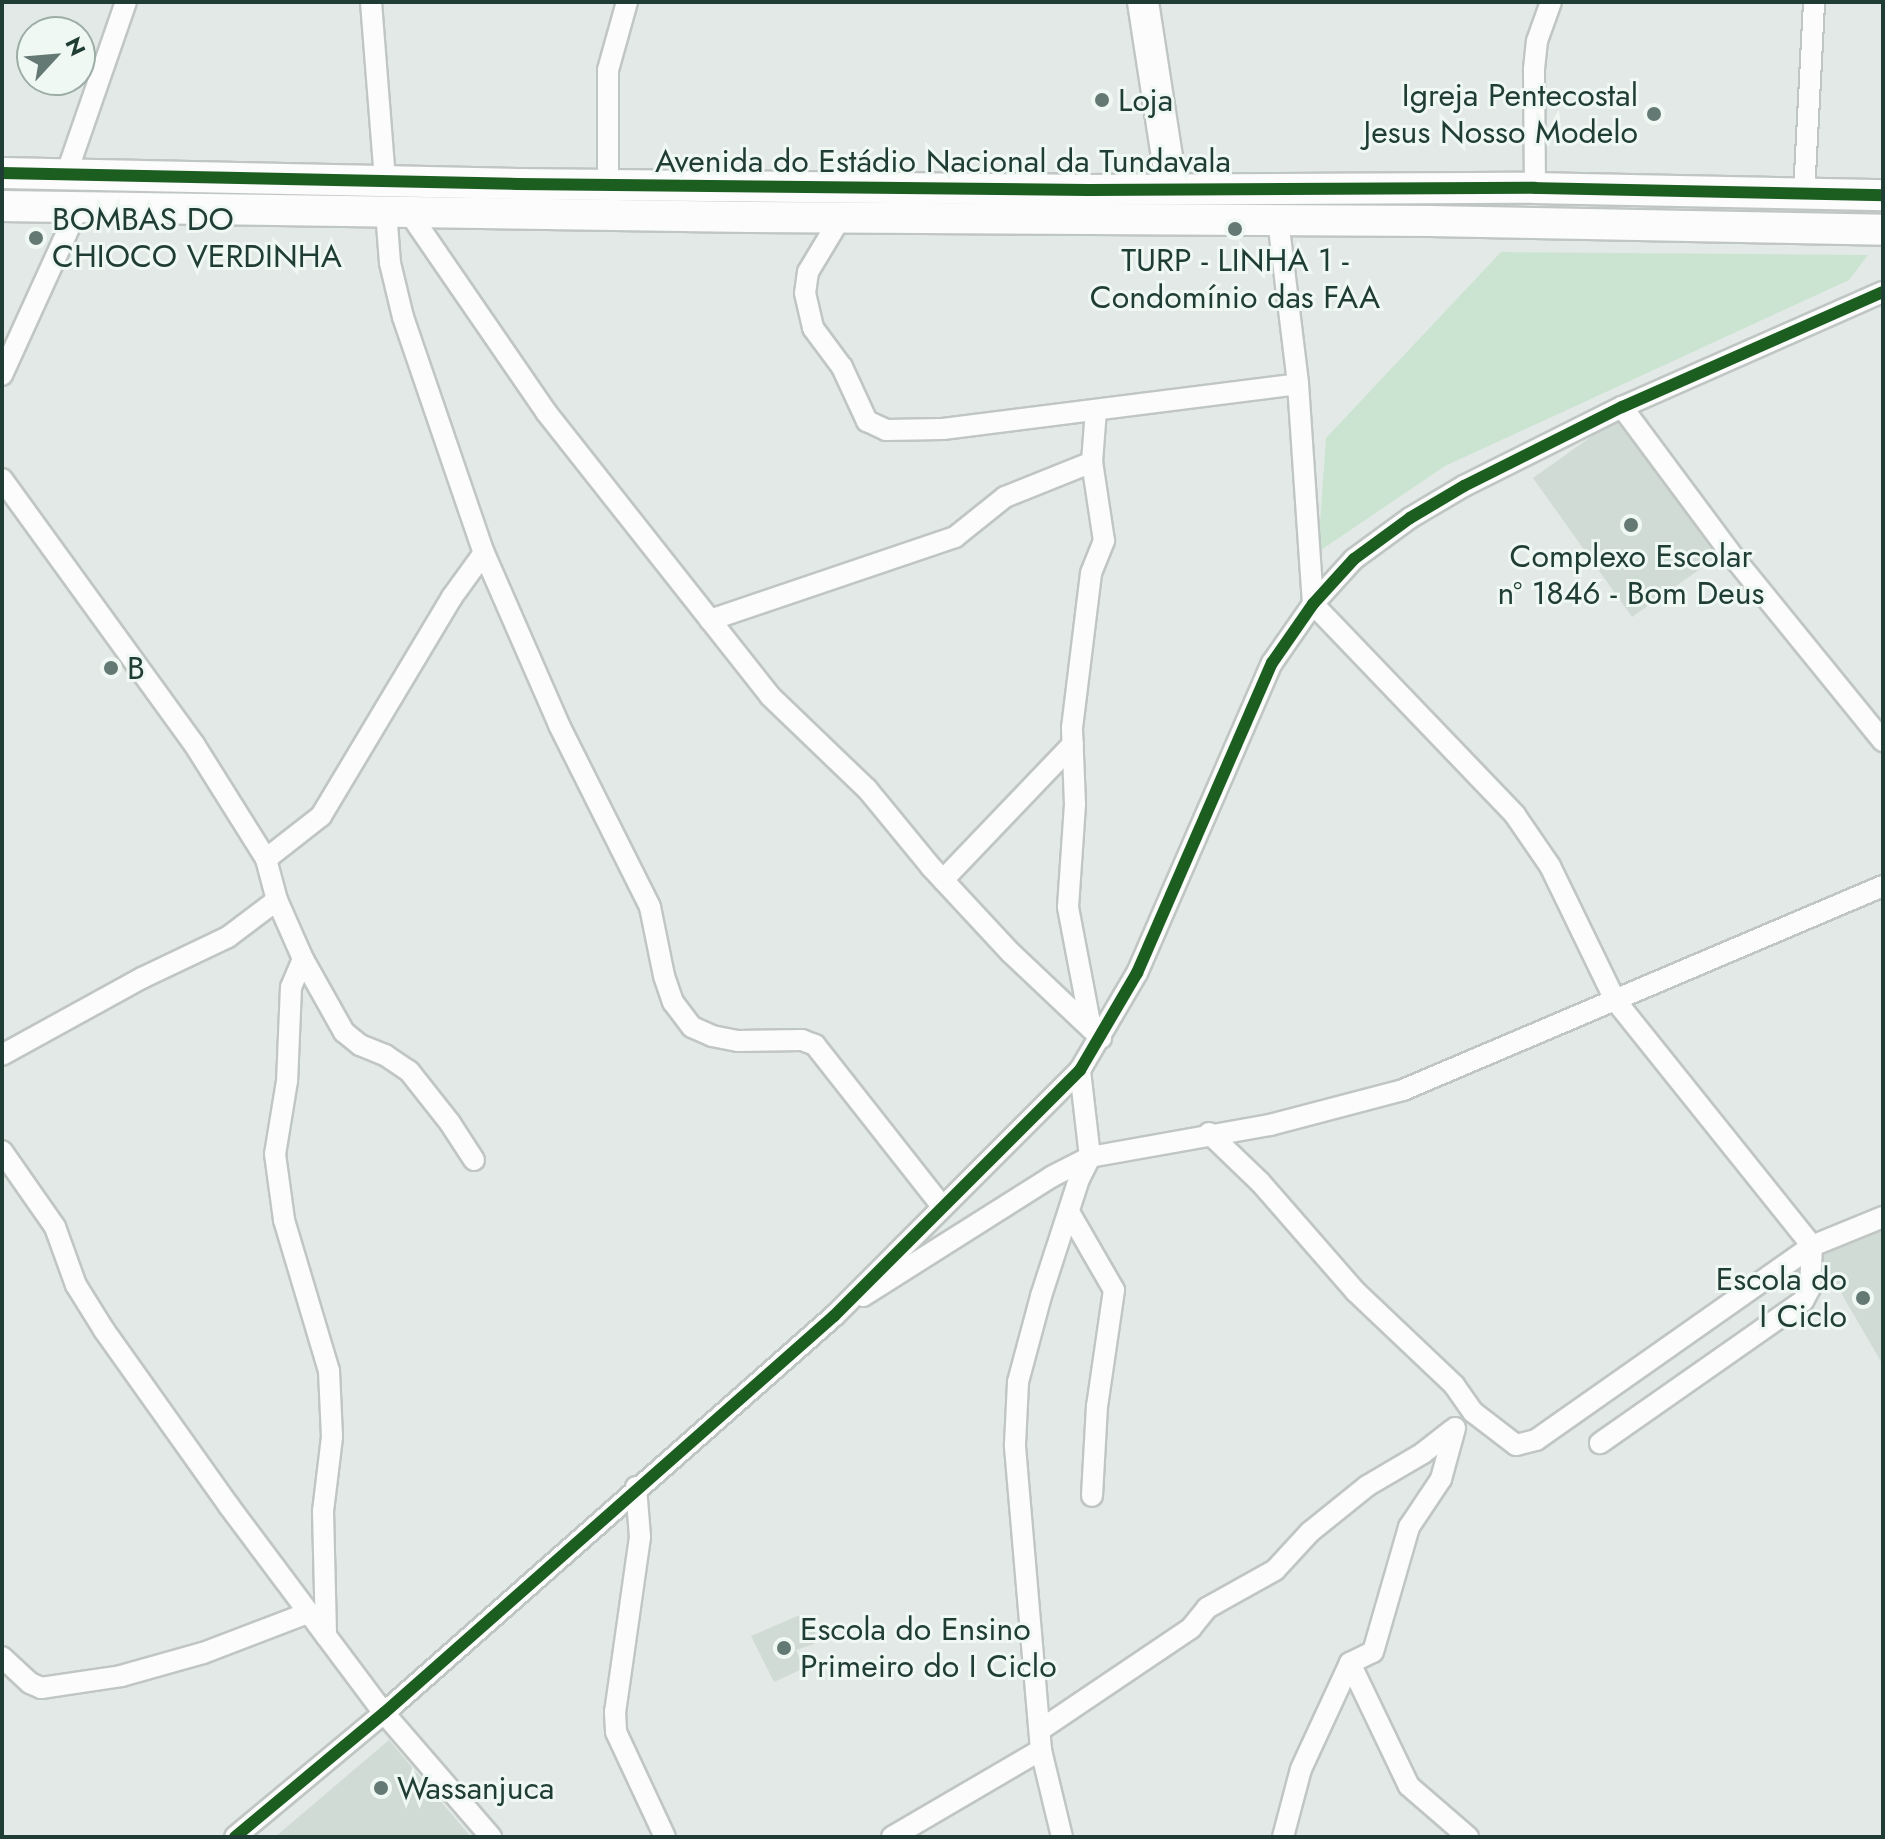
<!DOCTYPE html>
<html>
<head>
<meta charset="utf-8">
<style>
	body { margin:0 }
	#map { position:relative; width:1885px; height:1839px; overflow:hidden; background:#e3e9e6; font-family:Jost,sans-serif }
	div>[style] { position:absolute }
	.built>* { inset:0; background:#d0dbd6 }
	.green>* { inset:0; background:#cbe4d2 }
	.roads { filter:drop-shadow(2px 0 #c0c6c3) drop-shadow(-2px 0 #c0c6c3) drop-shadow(0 2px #c0c6c3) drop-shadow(0 -2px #c0c6c3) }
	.street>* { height:20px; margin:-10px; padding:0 10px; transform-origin:10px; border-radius:10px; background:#fbfcfb }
	.secondary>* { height:30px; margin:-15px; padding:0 15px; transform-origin:15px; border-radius:15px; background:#fbfcfb }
	.cycleway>* { height:12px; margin:-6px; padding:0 6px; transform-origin:6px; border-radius:6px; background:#1b5e20 }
	.dots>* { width:22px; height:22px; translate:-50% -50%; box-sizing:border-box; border:4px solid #f0f8f4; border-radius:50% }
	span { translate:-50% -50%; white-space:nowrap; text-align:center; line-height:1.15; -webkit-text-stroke:6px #f0f8f4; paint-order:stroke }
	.poi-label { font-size:32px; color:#1f3d35 }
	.right { translate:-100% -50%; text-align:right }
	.left { translate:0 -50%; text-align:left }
	.street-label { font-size:32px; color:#1f3d35 }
	.frame { position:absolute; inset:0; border:4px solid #1f3d35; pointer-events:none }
	.north { position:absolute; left:16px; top:16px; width:80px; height:80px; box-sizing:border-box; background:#f0f8f4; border:2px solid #9cada8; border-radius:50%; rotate:64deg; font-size:22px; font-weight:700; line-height:32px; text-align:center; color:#1f3d35 }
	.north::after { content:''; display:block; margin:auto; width:28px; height:36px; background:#647973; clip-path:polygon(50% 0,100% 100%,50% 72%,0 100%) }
</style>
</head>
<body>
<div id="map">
	<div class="built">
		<div style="clip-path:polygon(1619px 417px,1717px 557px,1632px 617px,1533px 478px)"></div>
		<div style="clip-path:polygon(1883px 1227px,1883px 1365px,1816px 1250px)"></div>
		<div style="clip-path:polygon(800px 1615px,816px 1629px,814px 1644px,796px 1650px,804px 1668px,774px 1682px,751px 1636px)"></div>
		<div style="clip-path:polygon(389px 1740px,471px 1837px,275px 1837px)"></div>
	</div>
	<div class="green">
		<div style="clip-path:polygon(1501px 252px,1868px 255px,1849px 280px,1445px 466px,1318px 552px,1326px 438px)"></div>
	</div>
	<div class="roads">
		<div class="street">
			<div style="left:371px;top:2px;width:180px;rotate:85.5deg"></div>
			<div style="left:66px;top:175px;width:183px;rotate:-70.9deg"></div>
			<div style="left:608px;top:184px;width:114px;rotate:-90deg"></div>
			<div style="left:608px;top:70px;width:71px;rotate:-74.4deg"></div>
			<div style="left:1535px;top:188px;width:119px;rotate:-90.5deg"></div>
			<div style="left:1534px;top:69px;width:28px;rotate:-84deg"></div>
			<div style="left:1537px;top:41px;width:41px;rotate:-70.3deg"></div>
			<div style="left:1804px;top:194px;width:192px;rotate:-87deg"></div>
			<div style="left:386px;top:211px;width:52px;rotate:85.6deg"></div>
			<div style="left:390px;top:263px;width:56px;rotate:76.5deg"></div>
			<div style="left:403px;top:317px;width:250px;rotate:71.1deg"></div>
			<div style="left:484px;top:553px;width:188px;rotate:66.4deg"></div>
			<div style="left:559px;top:725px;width:203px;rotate:63.4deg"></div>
			<div style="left:650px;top:907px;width:70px;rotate:78.5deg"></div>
			<div style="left:664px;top:976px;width:28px;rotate:71deg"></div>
			<div style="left:673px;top:1002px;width:31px;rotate:53deg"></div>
			<div style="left:692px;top:1027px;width:22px;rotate:24deg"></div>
			<div style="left:712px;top:1036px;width:26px;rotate:11deg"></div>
			<div style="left:738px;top:1041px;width:64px;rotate:-0.9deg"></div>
			<div style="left:802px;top:1040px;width:14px;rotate:21deg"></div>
			<div style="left:815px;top:1045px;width:204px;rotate:51.8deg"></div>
			<div style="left:408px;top:211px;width:244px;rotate:55.5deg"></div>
			<div style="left:546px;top:412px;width:362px;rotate:51.7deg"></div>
			<div style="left:770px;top:696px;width:134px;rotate:43.8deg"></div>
			<div style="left:867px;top:789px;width:101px;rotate:50.6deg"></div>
			<div style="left:931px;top:867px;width:117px;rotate:47.1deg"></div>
			<div style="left:1011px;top:953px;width:124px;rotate:43.4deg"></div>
			<div style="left:841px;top:217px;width:64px;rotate:121deg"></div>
			<div style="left:808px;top:272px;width:21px;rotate:98deg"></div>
			<div style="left:805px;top:293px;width:36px;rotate:77deg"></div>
			<div style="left:813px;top:328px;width:49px;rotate:53.4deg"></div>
			<div style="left:842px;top:367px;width:60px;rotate:65.2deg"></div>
			<div style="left:867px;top:421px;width:21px;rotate:25deg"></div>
			<div style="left:886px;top:430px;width:57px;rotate:-1deg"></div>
			<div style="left:943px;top:429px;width:358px;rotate:-7.2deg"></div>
			<div style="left:1278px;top:220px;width:165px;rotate:83deg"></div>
			<div style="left:1298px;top:384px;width:221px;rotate:86.1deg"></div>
			<div style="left:1313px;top:604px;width:292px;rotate:46.2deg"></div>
			<div style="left:1515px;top:815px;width:62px;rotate:55.5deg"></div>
			<div style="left:1550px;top:866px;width:149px;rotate:64.1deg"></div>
			<div style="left:1615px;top:1000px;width:315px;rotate:51.3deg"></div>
			<div style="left:1812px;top:1246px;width:42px;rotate:92.7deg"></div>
			<div style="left:1810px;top:1288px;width:15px;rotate:118deg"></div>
			<div style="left:1803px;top:1301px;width:248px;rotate:145deg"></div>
			<div style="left:2px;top:375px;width:183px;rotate:-65.5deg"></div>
			<div style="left:1622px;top:407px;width:189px;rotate:53.4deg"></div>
			<div style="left:1735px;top:559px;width:235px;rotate:50.9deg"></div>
			<div style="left:2px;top:479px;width:327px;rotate:54.1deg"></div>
			<div style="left:194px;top:744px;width:136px;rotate:57.9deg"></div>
			<div style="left:266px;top:859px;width:42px;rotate:75deg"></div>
			<div style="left:277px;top:900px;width:64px;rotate:66.2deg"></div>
			<div style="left:303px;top:959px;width:84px;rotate:60.7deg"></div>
			<div style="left:344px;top:1032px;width:21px;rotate:39deg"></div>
			<div style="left:360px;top:1045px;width:27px;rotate:22deg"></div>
			<div style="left:385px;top:1055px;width:29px;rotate:34deg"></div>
			<div style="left:409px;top:1071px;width:66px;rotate:51.7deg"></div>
			<div style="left:450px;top:1123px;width:44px;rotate:57deg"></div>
			<div style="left:710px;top:620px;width:259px;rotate:-18.7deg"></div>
			<div style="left:955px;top:537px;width:64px;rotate:-38.7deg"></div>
			<div style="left:1005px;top:497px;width:94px;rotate:-21.9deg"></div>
			<div style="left:266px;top:859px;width:70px;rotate:-38deg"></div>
			<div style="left:321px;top:816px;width:255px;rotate:-59.1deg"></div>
			<div style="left:452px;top:597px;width:54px;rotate:-54deg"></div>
			<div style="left:943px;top:880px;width:188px;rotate:-46.3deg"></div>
			<div style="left:303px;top:959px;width:30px;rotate:113deg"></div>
			<div style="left:291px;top:987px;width:94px;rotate:92.4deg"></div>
			<div style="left:287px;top:1081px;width:74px;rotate:99.3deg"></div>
			<div style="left:275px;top:1154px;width:67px;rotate:82.2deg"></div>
			<div style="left:284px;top:1220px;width:158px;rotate:73.4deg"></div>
			<div style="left:329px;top:1371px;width:66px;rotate:87.4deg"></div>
			<div style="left:332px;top:1437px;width:75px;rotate:96.9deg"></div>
			<div style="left:323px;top:1511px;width:125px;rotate:88.6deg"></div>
			<div style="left:1091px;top:1028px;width:123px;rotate:-100.8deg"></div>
			<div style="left:1068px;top:907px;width:103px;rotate:-86.1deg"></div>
			<div style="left:1075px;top:804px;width:76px;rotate:-92.3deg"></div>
			<div style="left:1072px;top:728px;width:156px;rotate:-83deg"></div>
			<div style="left:1091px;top:573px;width:35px;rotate:-68deg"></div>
			<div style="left:1104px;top:541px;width:80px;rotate:-98.6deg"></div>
			<div style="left:1092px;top:462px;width:52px;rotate:-85.6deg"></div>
			<div style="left:2px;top:1055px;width:160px;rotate:-28.8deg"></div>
			<div style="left:142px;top:978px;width:95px;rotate:-25.5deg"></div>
			<div style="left:228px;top:937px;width:61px;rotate:-37.1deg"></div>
			<div style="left:1209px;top:1133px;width:71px;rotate:43.9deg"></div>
			<div style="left:1260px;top:1182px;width:145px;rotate:48.9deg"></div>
			<div style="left:1355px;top:1291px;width:137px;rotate:43.5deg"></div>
			<div style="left:1454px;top:1385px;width:33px;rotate:55deg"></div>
			<div style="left:1473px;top:1412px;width:54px;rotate:37.5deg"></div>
			<div style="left:1516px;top:1445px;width:21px;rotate:-14deg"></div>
			<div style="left:1536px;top:1440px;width:337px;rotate:-35.1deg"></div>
			<div style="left:1812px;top:1246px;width:77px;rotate:-22.2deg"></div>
			<div style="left:2px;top:1151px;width:93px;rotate:55.1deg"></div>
			<div style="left:55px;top:1227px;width:62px;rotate:70.1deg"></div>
			<div style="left:76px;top:1285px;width:53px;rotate:58.1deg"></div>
			<div style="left:104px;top:1330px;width:216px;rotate:54.6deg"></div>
			<div style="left:229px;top:1506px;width:259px;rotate:53.2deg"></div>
			<div style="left:384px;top:1713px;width:164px;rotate:49.2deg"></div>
			<div style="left:1069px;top:1212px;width:90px;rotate:60deg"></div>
			<div style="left:1114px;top:1290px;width:117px;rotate:98.3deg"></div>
			<div style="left:1097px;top:1406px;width:90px;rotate:93.2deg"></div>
			<div style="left:863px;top:1296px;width:222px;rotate:-32.3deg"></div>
			<div style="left:1051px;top:1177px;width:44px;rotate:-27.1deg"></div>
			<div style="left:1090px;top:1157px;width:183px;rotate:-10.1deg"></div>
			<div style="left:1270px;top:1125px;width:138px;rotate:-14.7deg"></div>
			<div style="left:1403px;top:1090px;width:522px;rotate:-23.03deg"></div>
			<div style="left:636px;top:1487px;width:50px;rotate:85.4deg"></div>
			<div style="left:640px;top:1537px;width:177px;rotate:98.1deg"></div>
			<div style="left:615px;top:1712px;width:20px;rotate:87deg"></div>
			<div style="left:616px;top:1732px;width:116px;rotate:65deg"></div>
			<div style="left:2px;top:1657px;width:38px;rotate:43deg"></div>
			<div style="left:30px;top:1683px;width:12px;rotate:24deg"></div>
			<div style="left:41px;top:1688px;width:81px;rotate:-8.5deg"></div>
			<div style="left:121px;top:1676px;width:85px;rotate:-15.7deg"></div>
			<div style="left:203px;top:1653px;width:112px;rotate:-20.9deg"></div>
			<div style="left:1350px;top:1663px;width:136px;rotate:64.4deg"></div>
			<div style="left:1409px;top:1786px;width:78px;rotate:40.8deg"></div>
			<div style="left:1040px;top:1730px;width:182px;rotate:-34deg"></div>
			<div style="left:1191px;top:1628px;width:26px;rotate:-51deg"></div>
			<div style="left:1207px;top:1608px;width:78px;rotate:-29.2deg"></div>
			<div style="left:1275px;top:1570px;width:52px;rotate:-47.4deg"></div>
			<div style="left:1310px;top:1532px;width:73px;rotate:-38.9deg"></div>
			<div style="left:1367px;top:1486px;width:65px;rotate:-30.5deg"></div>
			<div style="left:1423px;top:1453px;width:37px;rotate:-38deg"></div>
			<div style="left:235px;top:1837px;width:194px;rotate:-39.8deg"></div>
			<div style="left:384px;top:1713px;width:600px;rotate:-41.42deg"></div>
			<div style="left:834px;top:1316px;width:348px;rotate:-45deg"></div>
			<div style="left:1080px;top:1070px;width:113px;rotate:-59.6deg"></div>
			<div style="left:1137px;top:973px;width:338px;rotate:-66.5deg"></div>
			<div style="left:1272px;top:663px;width:72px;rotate:-55.2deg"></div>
			<div style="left:1313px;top:604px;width:61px;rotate:-47.7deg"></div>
			<div style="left:1354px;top:559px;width:69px;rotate:-36.2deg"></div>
			<div style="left:1410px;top:518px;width:63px;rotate:-30.7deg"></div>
			<div style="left:1464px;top:486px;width:177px;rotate:-26.6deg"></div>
			<div style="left:1622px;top:407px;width:285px;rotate:-23.8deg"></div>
			<div style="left:892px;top:1837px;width:173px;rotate:-30.3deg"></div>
			<div style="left:1062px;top:1837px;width:89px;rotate:-103.6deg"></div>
			<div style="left:1041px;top:1750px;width:307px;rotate:-94.9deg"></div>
			<div style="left:1015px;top:1444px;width:62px;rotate:-87.2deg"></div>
			<div style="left:1018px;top:1382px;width:89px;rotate:-75deg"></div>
			<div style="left:1041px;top:1296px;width:123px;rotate:-72deg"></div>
			<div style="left:1079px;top:1179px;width:25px;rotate:-63deg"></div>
			<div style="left:1090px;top:1157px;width:88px;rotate:-96.6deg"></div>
			<div style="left:1283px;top:1837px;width:70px;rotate:-75.2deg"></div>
			<div style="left:1301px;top:1769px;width:117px;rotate:-65.2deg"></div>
			<div style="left:1350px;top:1663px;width:25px;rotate:-26deg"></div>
			<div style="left:1373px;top:1652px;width:130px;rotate:-73.9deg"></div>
			<div style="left:1409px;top:1527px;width:58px;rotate:-56.3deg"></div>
			<div style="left:1441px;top:1479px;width:53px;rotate:-74.6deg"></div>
		</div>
		<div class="secondary">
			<div style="left:1143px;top:2px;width:189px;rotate:81.2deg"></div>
			<div style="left:2px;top:173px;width:516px;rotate:1.22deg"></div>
			<div style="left:518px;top:184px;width:570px;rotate:0.6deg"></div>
			<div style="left:1088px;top:190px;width:447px;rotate:-0.3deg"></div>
			<div style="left:1535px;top:188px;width:348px;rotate:1.2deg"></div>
			<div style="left:2px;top:206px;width:748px;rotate:0.84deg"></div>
			<div style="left:750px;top:217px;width:682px;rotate:0.34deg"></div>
			<div style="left:1432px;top:221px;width:451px;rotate:1.1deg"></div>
		</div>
	</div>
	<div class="cycleway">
		<div style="left:2px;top:173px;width:516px;rotate:1.22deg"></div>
		<div style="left:518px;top:184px;width:570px;rotate:0.6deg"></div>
		<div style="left:1088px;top:190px;width:447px;rotate:-0.3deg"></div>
		<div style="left:1535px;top:188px;width:348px;rotate:1.2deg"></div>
		<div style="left:235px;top:1837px;width:194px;rotate:-39.8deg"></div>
		<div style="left:384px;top:1713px;width:600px;rotate:-41.42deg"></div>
		<div style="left:834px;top:1316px;width:348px;rotate:-45deg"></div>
		<div style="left:1080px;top:1070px;width:113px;rotate:-59.6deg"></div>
		<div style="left:1137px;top:973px;width:338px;rotate:-66.5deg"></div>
		<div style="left:1272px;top:663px;width:72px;rotate:-55.2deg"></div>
		<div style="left:1313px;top:604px;width:61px;rotate:-47.7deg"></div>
		<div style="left:1354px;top:559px;width:69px;rotate:-36.2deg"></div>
		<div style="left:1410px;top:518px;width:63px;rotate:-30.7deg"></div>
		<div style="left:1464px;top:486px;width:177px;rotate:-26.6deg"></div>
		<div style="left:1622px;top:407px;width:285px;rotate:-23.8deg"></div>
	</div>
	<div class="dots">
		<div style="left:1102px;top:100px;background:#647973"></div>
		<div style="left:1654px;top:114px;background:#647973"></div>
		<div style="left:1235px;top:229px;background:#647973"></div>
		<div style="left:36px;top:238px;background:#647973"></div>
		<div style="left:1631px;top:525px;background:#647973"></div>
		<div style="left:111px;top:668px;background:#647973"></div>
		<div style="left:1863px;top:1298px;background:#647973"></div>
		<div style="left:784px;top:1648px;background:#647973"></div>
		<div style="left:381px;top:1788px;background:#647973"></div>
	</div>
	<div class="poi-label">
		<span class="right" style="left:1638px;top:114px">Igreja Pentecostal<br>Jesus Nosso Modelo</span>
		<span class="left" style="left:1118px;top:100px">Loja</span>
		<span class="left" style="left:52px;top:238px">BOMBAS DO<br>CHIOCO VERDINHA</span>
		<span style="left:1235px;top:279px">TURP - LINHA 1 -<br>Condomínio das FAA</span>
		<span style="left:1631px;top:575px">Complexo Escolar<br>nº 1846 - Bom Deus</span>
		<span class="left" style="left:127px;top:668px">B</span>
		<span class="right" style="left:1847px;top:1298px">Escola do<br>I Ciclo</span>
		<span class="left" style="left:800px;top:1648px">Escola do Ensino<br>Primeiro do I Ciclo</span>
		<span class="left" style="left:397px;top:1788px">Wassanjuca</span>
	</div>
	<div class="street-label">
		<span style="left:943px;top:161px">Avenida do Estádio Nacional da Tundavala</span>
	</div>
	<div class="frame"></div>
	<div class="north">N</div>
</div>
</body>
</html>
